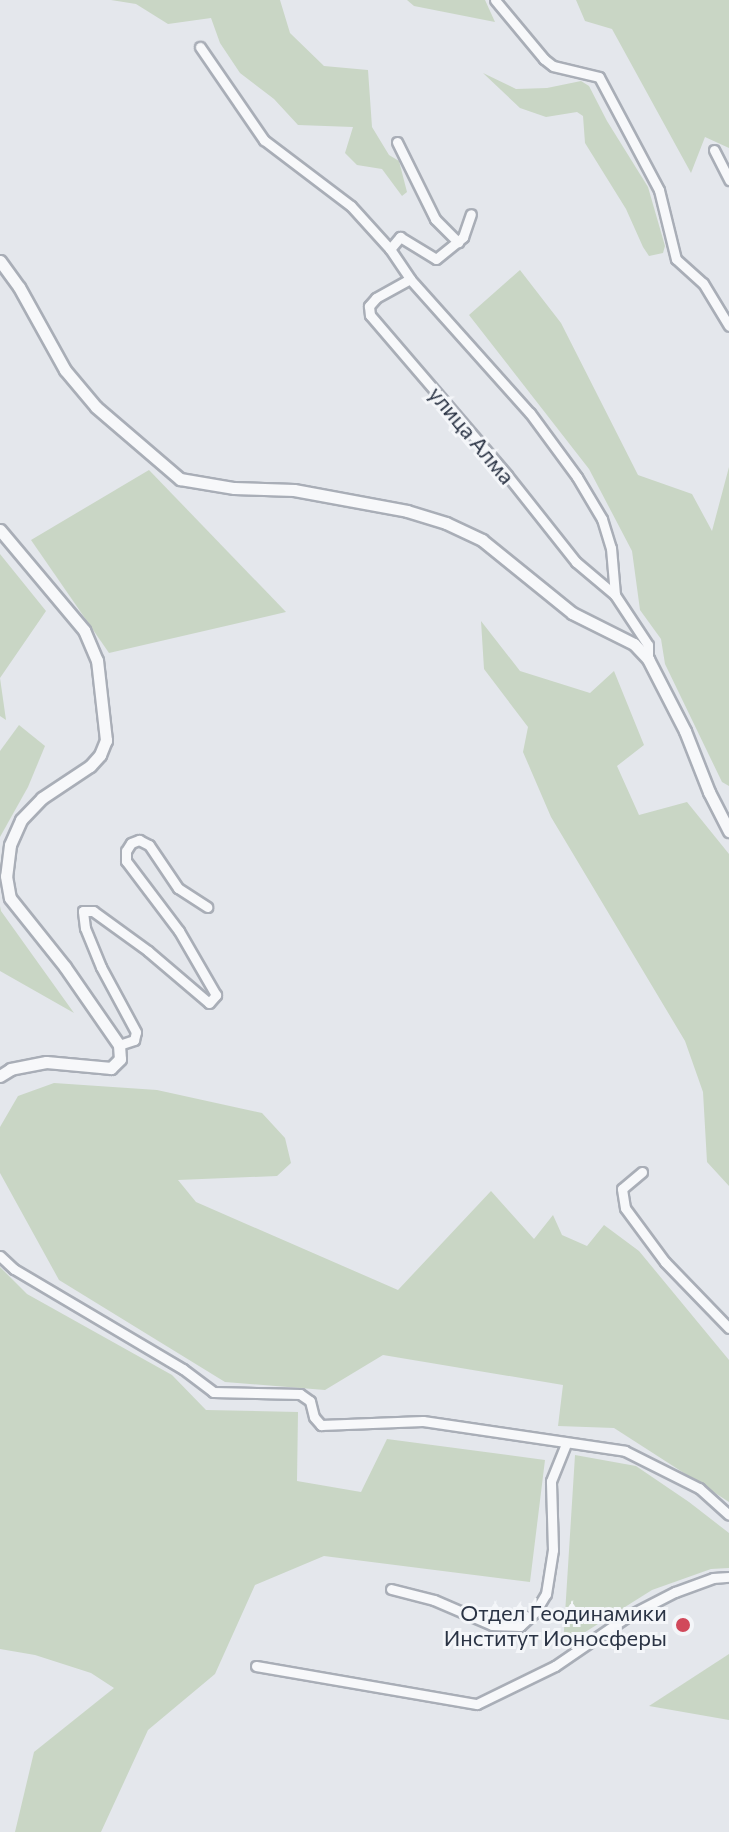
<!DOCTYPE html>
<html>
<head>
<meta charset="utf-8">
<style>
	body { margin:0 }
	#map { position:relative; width:729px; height:1832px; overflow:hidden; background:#e4e7ec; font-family:Commissioner,sans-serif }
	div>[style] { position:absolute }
	.green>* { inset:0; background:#c9d6c5 }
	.roads { filter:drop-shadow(2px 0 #a9aeb7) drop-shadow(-2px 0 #a9aeb7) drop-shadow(0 2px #a9aeb7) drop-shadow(0 -2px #a9aeb7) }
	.minor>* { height:9px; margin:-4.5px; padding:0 4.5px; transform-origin:4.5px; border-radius:4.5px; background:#f7f8fa }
	.tertiary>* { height:11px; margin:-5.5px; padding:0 5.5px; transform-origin:5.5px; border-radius:5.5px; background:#f7f8fa }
	.dots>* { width:22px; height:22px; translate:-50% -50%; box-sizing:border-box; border:4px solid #f4f6f9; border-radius:50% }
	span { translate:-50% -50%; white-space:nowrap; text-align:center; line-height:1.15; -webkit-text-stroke:6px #f4f6f9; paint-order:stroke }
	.street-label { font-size:22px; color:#2b3445 }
	.poi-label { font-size:22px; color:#2b3445 }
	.right { translate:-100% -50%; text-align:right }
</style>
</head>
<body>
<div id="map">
	<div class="green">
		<div style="clip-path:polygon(111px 0,280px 0,290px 33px,324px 66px,368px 70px,372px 127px,389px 155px,399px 161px,407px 192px,402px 196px,382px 169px,357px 165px,345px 153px,353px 127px,298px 125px,274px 99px,240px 73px,220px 43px,211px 18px,168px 24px,136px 4px)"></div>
		<div style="clip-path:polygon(407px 0,485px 0,495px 22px,414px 6px)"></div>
		<div style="clip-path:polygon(576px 0,729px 0,729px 148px,705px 137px,691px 173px,612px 29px,585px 21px)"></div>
		<div style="clip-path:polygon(483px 73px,516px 89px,547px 88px,581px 81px,589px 86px,607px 121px,648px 187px,665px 246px,663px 253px,649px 256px,643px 247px,626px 209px,585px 143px,583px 116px,577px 112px,546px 117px,520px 108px)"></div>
		<div style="clip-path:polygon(520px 270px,561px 323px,638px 475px,692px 494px,712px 531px,729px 467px,729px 786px,722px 782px,665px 664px,661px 639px,640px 610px,632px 551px,589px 469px,469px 315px)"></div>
		<div style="clip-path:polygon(149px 470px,286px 612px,109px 653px,31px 540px)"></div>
		<div style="clip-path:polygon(0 554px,46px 611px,0 678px,6px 720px,0 716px)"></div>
		<div style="clip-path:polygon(481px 621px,520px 671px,590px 693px,614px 671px,644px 745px,617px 766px,639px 815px,687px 802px,729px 854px,729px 1186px,707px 1162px,703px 1092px,685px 1041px,551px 817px,523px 752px,528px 727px,484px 669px)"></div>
		<div style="clip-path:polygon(19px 725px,45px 746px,28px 787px,0 837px,0 751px)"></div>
		<div style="clip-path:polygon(0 906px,1px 911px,74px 1013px,0 971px)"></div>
		<div style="clip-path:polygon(54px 1083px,157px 1090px,262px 1113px,285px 1138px,291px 1163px,277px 1176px,178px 1180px,196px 1202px,398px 1290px,491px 1191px,534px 1239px,553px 1215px,562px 1235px,587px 1246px,604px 1225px,639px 1251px,729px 1360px,729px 1502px,614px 1428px,558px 1426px,563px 1385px,383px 1355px,325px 1390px,225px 1382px,59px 1280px,0 1173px,0 1127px,18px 1096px)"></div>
		<div style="clip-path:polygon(0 1267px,27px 1294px,172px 1375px,206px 1410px,298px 1412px,297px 1481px,361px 1492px,387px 1439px,545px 1460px,530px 1582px,324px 1556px,255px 1585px,215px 1674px,148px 1730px,101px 1832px,15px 1832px,34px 1752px,114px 1688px,91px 1673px,35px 1655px,0 1649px)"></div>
		<div style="clip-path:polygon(575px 1455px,636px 1466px,689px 1502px,729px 1533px,729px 1568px,711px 1569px,652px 1590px,563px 1646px)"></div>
		<div style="clip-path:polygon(729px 1654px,729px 1720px,649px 1706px)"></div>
	</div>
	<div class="roads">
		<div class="minor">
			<div style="left:495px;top:0;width:77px;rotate:50.3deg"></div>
			<div style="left:544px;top:59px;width:11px;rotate:38deg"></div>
			<div style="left:553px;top:66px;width:47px;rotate:13.4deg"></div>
			<div style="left:599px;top:77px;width:128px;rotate:62deg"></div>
			<div style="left:659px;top:190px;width:71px;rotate:76.2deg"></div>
			<div style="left:676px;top:259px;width:36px;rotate:42deg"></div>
			<div style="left:703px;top:283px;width:50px;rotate:58.8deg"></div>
			<div style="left:200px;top:47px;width:113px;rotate:55.5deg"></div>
			<div style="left:264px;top:140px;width:109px;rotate:37.2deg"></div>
			<div style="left:351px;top:206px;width:58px;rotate:47.8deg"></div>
			<div style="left:390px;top:249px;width:36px;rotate:56deg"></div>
			<div style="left:410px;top:279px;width:180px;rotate:48.2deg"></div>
			<div style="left:530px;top:413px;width:79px;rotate:53.7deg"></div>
			<div style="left:577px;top:477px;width:49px;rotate:59.2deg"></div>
			<div style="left:602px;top:519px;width:30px;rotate:73deg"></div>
			<div style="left:611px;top:548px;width:47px;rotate:85.1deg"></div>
			<div style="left:615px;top:595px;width:60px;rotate:56.6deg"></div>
			<div style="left:648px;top:645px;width:14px;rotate:90deg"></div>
			<div style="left:397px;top:142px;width:86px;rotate:63.7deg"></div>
			<div style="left:435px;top:219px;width:33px;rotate:45deg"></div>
			<div style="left:714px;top:150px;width:34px;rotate:63deg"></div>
			<div style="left:390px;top:249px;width:16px;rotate:-50deg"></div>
			<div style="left:400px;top:237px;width:42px;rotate:31.4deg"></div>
			<div style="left:436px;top:259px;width:35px;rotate:-39deg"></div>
			<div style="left:463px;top:237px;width:24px;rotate:-71deg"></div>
			<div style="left:410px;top:279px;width:39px;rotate:151deg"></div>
			<div style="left:376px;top:298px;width:11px;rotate:131deg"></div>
			<div style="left:369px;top:306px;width:9px;rotate:84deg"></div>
			<div style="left:370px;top:315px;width:211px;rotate:49.4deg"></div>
			<div style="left:507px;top:475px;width:111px;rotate:51.6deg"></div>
			<div style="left:576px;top:562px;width:51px;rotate:40.2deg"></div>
			<div style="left:119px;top:1045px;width:16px;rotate:-18deg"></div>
			<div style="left:134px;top:1040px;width:8px;rotate:-76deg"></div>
			<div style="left:136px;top:1032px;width:74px;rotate:-118.3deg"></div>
			<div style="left:101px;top:967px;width:42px;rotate:-112.3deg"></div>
			<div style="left:85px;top:928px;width:17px;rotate:-97deg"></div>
			<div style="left:83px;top:911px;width:10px"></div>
			<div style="left:93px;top:911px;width:68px;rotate:36deg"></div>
			<div style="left:148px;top:951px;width:80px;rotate:40.4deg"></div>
			<div style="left:209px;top:1003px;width:11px;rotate:-49deg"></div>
			<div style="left:216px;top:995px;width:74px;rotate:-120deg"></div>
			<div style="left:179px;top:931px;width:88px;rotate:-127.1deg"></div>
			<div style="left:126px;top:861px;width:10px;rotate:-90deg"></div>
			<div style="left:126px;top:851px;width:9px;rotate:-58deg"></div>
			<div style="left:131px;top:843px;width:9px;rotate:-21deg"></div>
			<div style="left:139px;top:840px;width:11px;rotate:27deg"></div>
			<div style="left:149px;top:845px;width:52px;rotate:56deg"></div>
			<div style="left:178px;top:888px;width:35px;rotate:33deg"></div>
			<div style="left:642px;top:1172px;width:26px;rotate:140deg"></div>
			<div style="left:622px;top:1189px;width:19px;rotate:81deg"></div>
			<div style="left:625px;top:1208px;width:67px;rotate:53.5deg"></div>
			<div style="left:665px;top:1262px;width:92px;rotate:45.9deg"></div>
			<div style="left:0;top:1256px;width:19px;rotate:43deg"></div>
			<div style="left:14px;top:1269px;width:196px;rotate:30.6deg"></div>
			<div style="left:183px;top:1369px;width:38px;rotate:37deg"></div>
			<div style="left:213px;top:1392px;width:87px;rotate:1.3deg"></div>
			<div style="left:300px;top:1394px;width:12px;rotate:35deg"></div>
			<div style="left:310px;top:1401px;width:16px;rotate:76deg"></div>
			<div style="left:314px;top:1417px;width:11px;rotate:49deg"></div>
			<div style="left:321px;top:1425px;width:102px;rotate:-2.2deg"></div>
			<div style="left:423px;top:1421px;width:204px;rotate:8.4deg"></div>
			<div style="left:625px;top:1451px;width:83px;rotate:26.6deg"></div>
			<div style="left:699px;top:1488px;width:40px;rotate:42deg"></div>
			<div style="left:391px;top:1589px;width:44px;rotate:14.3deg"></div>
			<div style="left:434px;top:1600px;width:63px;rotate:23.3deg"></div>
			<div style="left:492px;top:1625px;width:28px;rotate:2deg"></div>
			<div style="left:520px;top:1626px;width:21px;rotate:-43deg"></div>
			<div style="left:535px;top:1612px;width:21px;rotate:-59deg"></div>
			<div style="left:546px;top:1594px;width:45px;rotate:-81deg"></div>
			<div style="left:553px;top:1550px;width:69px;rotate:-91.7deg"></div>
			<div style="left:551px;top:1481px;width:40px;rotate:-68deg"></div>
			<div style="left:256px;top:1666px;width:224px;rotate:9.8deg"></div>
			<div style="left:477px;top:1704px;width:87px;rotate:-26deg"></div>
			<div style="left:555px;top:1666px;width:88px;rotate:-34.4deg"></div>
			<div style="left:628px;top:1616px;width:53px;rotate:-27.1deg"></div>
			<div style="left:675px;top:1592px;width:40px;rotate:-20.2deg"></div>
			<div style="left:713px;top:1578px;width:16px;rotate:-4deg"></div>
		</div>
		<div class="tertiary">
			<div style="left:0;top:261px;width:32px;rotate:54deg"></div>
			<div style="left:19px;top:287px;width:95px;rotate:61deg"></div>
			<div style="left:65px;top:370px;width:48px;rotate:50deg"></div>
			<div style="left:96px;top:407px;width:111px;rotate:40.6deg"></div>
			<div style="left:180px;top:479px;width:55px;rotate:9.5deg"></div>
			<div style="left:234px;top:488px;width:60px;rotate:1.9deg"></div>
			<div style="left:294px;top:490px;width:115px;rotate:10.5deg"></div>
			<div style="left:407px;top:511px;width:41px;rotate:17.1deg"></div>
			<div style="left:446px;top:523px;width:40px;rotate:25deg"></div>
			<div style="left:482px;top:540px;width:116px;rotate:39deg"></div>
			<div style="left:572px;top:613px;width:69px;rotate:26.6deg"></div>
			<div style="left:634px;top:644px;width:21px;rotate:47deg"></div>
			<div style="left:648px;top:659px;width:81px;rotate:62.8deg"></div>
			<div style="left:685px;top:731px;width:66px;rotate:68.5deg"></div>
			<div style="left:709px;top:792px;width:44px;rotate:62.9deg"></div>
			<div style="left:0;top:530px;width:131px;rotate:50deg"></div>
			<div style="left:84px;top:630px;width:33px;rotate:67deg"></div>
			<div style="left:97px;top:660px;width:81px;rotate:83.6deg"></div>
			<div style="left:106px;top:740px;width:16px;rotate:112deg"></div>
			<div style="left:100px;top:755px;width:15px;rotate:132deg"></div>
			<div style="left:90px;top:766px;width:58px;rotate:146.3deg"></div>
			<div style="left:42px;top:798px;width:30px;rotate:134deg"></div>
			<div style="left:21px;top:820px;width:27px;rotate:114deg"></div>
			<div style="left:10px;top:845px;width:31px;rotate:97deg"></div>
			<div style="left:6px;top:876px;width:22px;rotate:80deg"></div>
			<div style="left:10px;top:898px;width:88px;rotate:51.4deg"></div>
			<div style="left:65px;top:967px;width:95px;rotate:55.3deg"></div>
			<div style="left:119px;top:1045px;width:14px;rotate:86deg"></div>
			<div style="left:120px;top:1059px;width:13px;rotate:135deg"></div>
			<div style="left:111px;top:1068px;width:65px;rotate:-174.7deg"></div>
			<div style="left:46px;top:1062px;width:36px;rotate:169deg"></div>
			<div style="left:11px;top:1069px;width:13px;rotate:148deg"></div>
		</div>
	</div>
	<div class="dots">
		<div style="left:683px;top:1625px;background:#d1495b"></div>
	</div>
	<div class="street-label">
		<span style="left:472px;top:435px;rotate:50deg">улица Алма</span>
	</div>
	<div class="poi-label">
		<span class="right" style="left:667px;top:1625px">Отдел Геодинамики<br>Институт Ионосферы</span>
	</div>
</div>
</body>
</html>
